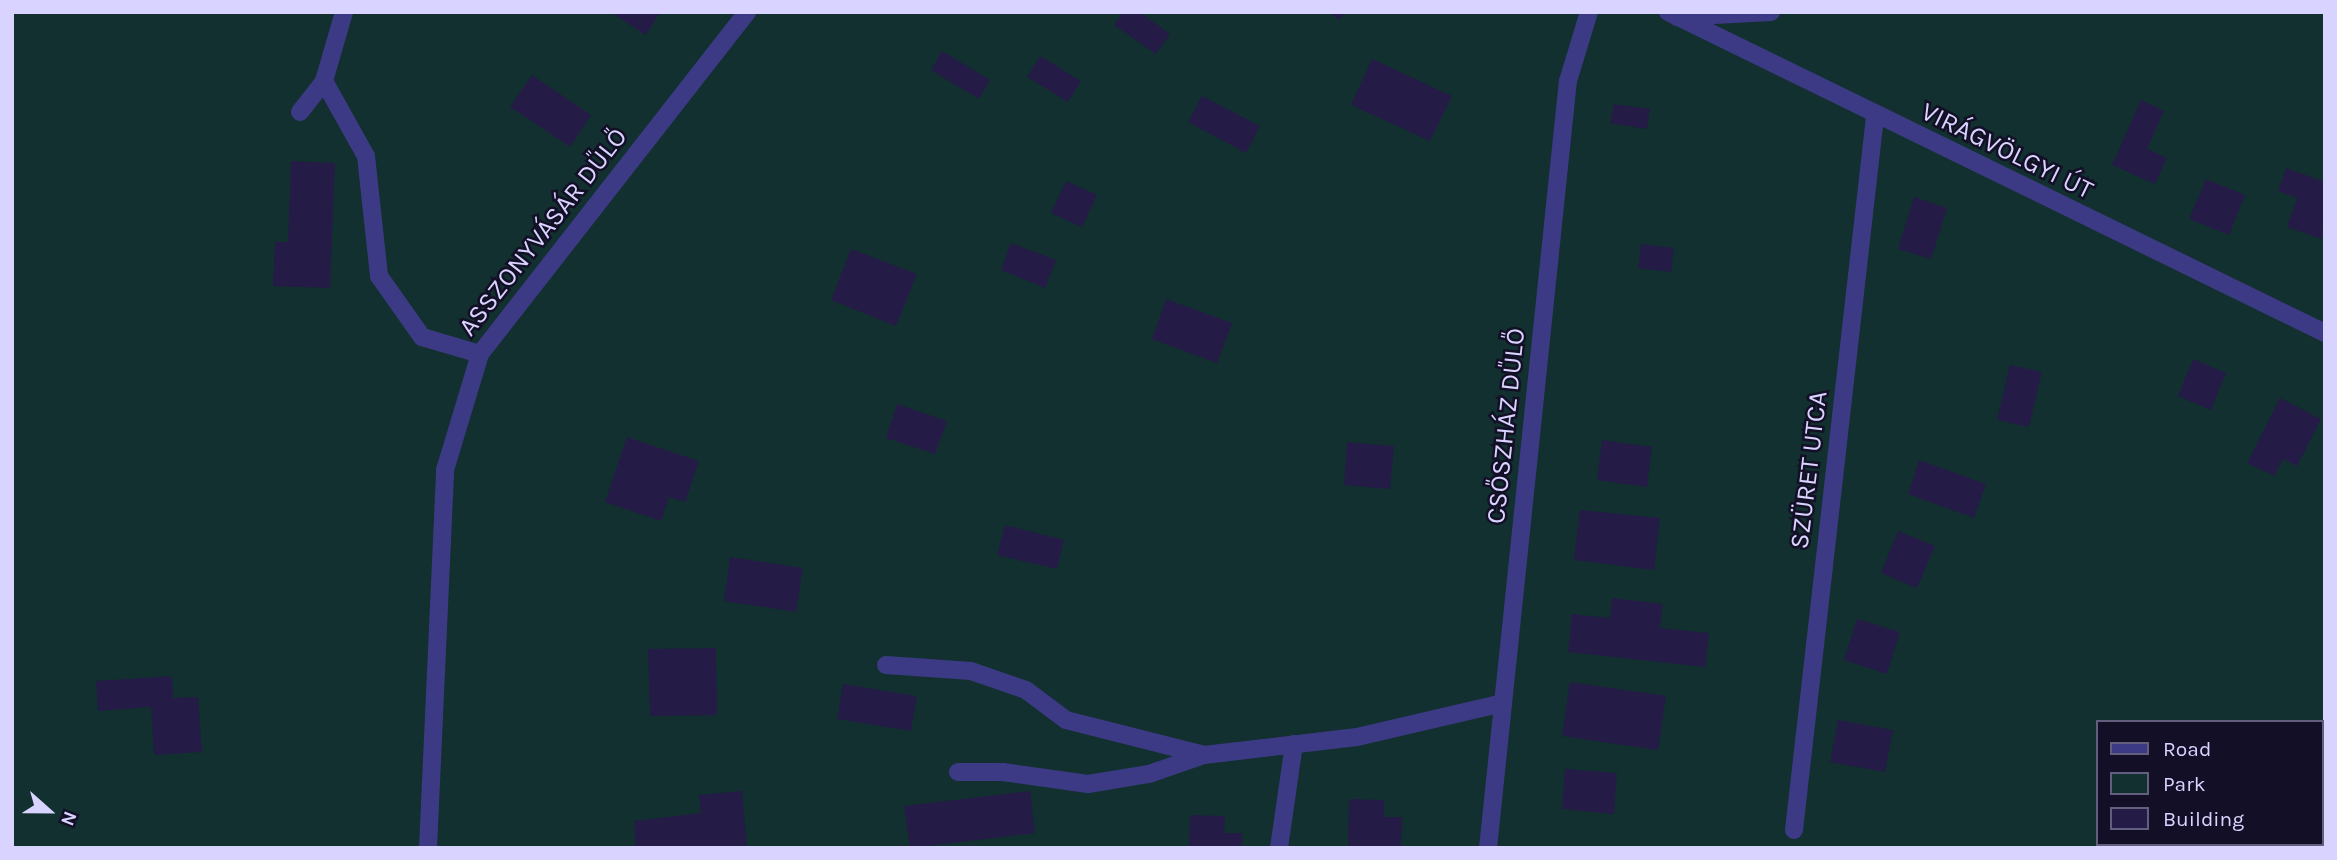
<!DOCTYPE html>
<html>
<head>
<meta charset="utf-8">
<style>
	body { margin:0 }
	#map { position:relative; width:2337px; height:860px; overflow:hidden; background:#130f26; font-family:Karla,sans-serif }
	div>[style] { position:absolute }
	.green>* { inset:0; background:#12302f }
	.building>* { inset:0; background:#241b47 }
	.lane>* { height:18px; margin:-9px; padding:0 9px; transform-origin:9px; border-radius:9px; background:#3d3a85 }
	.street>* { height:18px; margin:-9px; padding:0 9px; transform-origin:9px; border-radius:9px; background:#3d3a85 }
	span { translate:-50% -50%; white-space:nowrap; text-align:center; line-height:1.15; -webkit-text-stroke:5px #130f26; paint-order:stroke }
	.street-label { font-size:26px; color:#d9d4ff }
	.frame { position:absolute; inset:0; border:14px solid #d9d4ff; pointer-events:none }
	.legend { position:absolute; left:2096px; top:720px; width:228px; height:126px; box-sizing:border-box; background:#130f26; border:2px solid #625e7d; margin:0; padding:9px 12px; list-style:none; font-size:21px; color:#d9d4ff }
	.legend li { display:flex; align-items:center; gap:14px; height:35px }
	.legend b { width:35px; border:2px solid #625e7d }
	.north { position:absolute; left:14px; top:776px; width:70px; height:70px; -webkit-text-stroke:5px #130f26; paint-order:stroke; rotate:111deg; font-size:19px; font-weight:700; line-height:28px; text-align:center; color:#d9d4ff }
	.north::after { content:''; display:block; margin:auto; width:24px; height:32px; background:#d9d4ff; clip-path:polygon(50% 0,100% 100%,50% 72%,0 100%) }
</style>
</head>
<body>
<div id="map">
	<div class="green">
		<div style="clip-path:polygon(evenodd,12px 12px,2325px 12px,2325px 848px,12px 848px,12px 12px,2097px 722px,2321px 722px,2321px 844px,2097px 844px,2097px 722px)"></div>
	</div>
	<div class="building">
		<div style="clip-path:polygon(610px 12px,660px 12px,646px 35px)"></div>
		<div style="clip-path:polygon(1123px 12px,1139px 12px,1170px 34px,1156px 54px,1114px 25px)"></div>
		<div style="clip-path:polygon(1328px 12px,1345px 12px,1339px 20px)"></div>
		<div style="clip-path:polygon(942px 51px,990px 80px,979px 99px,931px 70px)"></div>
		<div style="clip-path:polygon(1040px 56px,1081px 81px,1068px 102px,1027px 77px)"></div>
		<div style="clip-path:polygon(1372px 59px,1452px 96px,1430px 141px,1351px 105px)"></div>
		<div style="clip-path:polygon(532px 75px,591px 115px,570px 147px,510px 107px)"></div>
		<div style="clip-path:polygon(1202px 96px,1260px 126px,1246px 153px,1188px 122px)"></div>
		<div style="clip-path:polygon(2141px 100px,2164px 111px,2147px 149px,2167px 158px,2155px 184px,2112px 165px)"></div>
		<div style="clip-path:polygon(1614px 104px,1650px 109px,1647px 129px,1610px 123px)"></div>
		<div style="clip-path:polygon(291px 161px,335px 163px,330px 288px,273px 286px,275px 242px,288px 242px)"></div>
		<div style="clip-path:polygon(2286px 168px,2325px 182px,2322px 239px,2287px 227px,2297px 198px,2278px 191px)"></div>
		<div style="clip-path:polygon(2206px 179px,2245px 195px,2229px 235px,2189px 219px)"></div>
		<div style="clip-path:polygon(1066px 181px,1097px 195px,1082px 227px,1051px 213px)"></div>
		<div style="clip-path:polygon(1914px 197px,1947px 208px,1931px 259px,1898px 249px)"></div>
		<div style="clip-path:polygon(1011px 243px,1056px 260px,1045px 288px,1001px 270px)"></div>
		<div style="clip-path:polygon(1641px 244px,1674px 248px,1671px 272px,1638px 268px)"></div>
		<div style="clip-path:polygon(851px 249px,917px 274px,896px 326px,831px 300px)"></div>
		<div style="clip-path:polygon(1166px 299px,1232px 323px,1217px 363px,1152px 339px)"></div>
		<div style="clip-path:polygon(2193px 359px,2226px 373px,2211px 410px,2178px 396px)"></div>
		<div style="clip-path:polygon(2010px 365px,2042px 372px,2029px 427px,1997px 420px)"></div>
		<div style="clip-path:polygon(2280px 398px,2321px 419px,2297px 466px,2283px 459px,2274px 476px,2247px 463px)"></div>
		<div style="clip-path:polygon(897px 404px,947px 421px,935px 454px,886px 438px)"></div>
		<div style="clip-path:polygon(627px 437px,699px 461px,685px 502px,669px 497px,661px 521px,605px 502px)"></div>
		<div style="clip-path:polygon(1602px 440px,1652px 447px,1647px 487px,1597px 480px)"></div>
		<div style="clip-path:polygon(1347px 442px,1394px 446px,1390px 489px,1344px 485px)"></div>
		<div style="clip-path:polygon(1919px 460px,1986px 484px,1974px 518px,1908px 494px)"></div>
		<div style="clip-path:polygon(1580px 510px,1660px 518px,1654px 570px,1574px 560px)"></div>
		<div style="clip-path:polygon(1005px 525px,1064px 540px,1057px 569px,997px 555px)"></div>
		<div style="clip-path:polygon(1898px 531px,1935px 546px,1917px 588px,1881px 573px)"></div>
		<div style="clip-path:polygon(730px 557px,803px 568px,796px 612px,724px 601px)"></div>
		<div style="clip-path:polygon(1612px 598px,1663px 604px,1660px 628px,1709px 633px,1705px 667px,1568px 652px,1572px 614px,1610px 618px)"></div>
		<div style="clip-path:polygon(1857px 619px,1900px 632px,1887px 674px,1844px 660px)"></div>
		<div style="clip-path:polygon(716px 648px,717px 715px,650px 716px,648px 649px)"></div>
		<div style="clip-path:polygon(172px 676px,173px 698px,198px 697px,202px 752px,154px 755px,151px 707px,98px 711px,96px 681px)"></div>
		<div style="clip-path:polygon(1570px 682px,1666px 696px,1658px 750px,1562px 736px)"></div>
		<div style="clip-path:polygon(843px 684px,917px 696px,911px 731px,837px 719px)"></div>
		<div style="clip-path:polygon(1838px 720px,1893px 730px,1885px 772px,1830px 762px)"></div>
		<div style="clip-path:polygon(1565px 769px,1617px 773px,1614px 814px,1562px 809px)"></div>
		<div style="clip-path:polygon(742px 791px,747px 848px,636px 848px,634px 821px,701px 813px,699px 795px)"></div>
		<div style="clip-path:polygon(1030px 791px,1035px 833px,910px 848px,904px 806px)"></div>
		<div style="clip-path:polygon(1349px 799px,1384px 800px,1384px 817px,1402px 817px,1401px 848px,1348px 848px)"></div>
		<div style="clip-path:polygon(1190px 815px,1225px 816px,1224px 833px,1242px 833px,1242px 848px,1189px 848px)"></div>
	</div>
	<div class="lane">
		<div style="left:1677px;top:17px;width:94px;rotate:-3deg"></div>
		<div style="left:324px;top:81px;width:86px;rotate:60.8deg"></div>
		<div style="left:366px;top:156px;width:121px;rotate:83.8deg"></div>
		<div style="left:379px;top:276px;width:75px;rotate:54.8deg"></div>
		<div style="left:422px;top:337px;width:60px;rotate:16.3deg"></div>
		<div style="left:300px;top:112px;width:39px;rotate:-52deg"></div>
		<div style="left:324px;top:81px;width:72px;rotate:-73.8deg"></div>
		<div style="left:886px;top:665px;width:85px;rotate:4deg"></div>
		<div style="left:971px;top:671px;width:58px;rotate:19.1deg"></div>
		<div style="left:1026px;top:690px;width:50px;rotate:36.9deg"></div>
		<div style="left:1066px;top:720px;width:142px;rotate:14.2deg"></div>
		<div style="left:958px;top:772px;width:45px"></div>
		<div style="left:1003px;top:772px;width:86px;rotate:8deg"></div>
		<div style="left:1088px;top:784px;width:62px;rotate:-9.3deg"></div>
		<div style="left:1149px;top:774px;width:58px;rotate:-19.1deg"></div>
		<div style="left:1204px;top:755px;width:154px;rotate:-6.7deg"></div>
		<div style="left:1357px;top:737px;width:150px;rotate:-13.1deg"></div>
		<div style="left:1279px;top:848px;width:105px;rotate:-81.8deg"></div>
	</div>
	<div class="street">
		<div style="left:1668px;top:12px;width:731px;rotate:26.04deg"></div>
		<div style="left:1794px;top:830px;width:718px;rotate:-83.52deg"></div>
		<div style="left:428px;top:848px;width:378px;rotate:-87.4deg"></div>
		<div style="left:445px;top:470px;width:121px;rotate:-73.2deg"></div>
		<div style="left:480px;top:354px;width:434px;rotate:-52deg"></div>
		<div style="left:1488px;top:848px;width:771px;rotate:-84.05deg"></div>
		<div style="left:1568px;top:81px;width:72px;rotate:-73.1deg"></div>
	</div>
	<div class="street-label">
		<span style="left:2007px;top:151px;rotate:26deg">VIRÁGVÖLGYI ÚT</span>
		<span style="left:543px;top:232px;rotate:-52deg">ASSZONYVÁSÁR DŰLŐ</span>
		<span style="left:1506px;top:426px;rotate:-84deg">CSŐSZHÁZ DŰLŐ</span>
		<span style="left:1809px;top:470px;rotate:-83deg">SZÜRET UTCA</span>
	</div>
	<div class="frame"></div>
	<ul class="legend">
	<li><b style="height:9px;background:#3d3a85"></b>Road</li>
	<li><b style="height:19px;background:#12302f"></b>Park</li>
	<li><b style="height:19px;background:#241b47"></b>Building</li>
	</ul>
	<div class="north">N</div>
</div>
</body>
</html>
